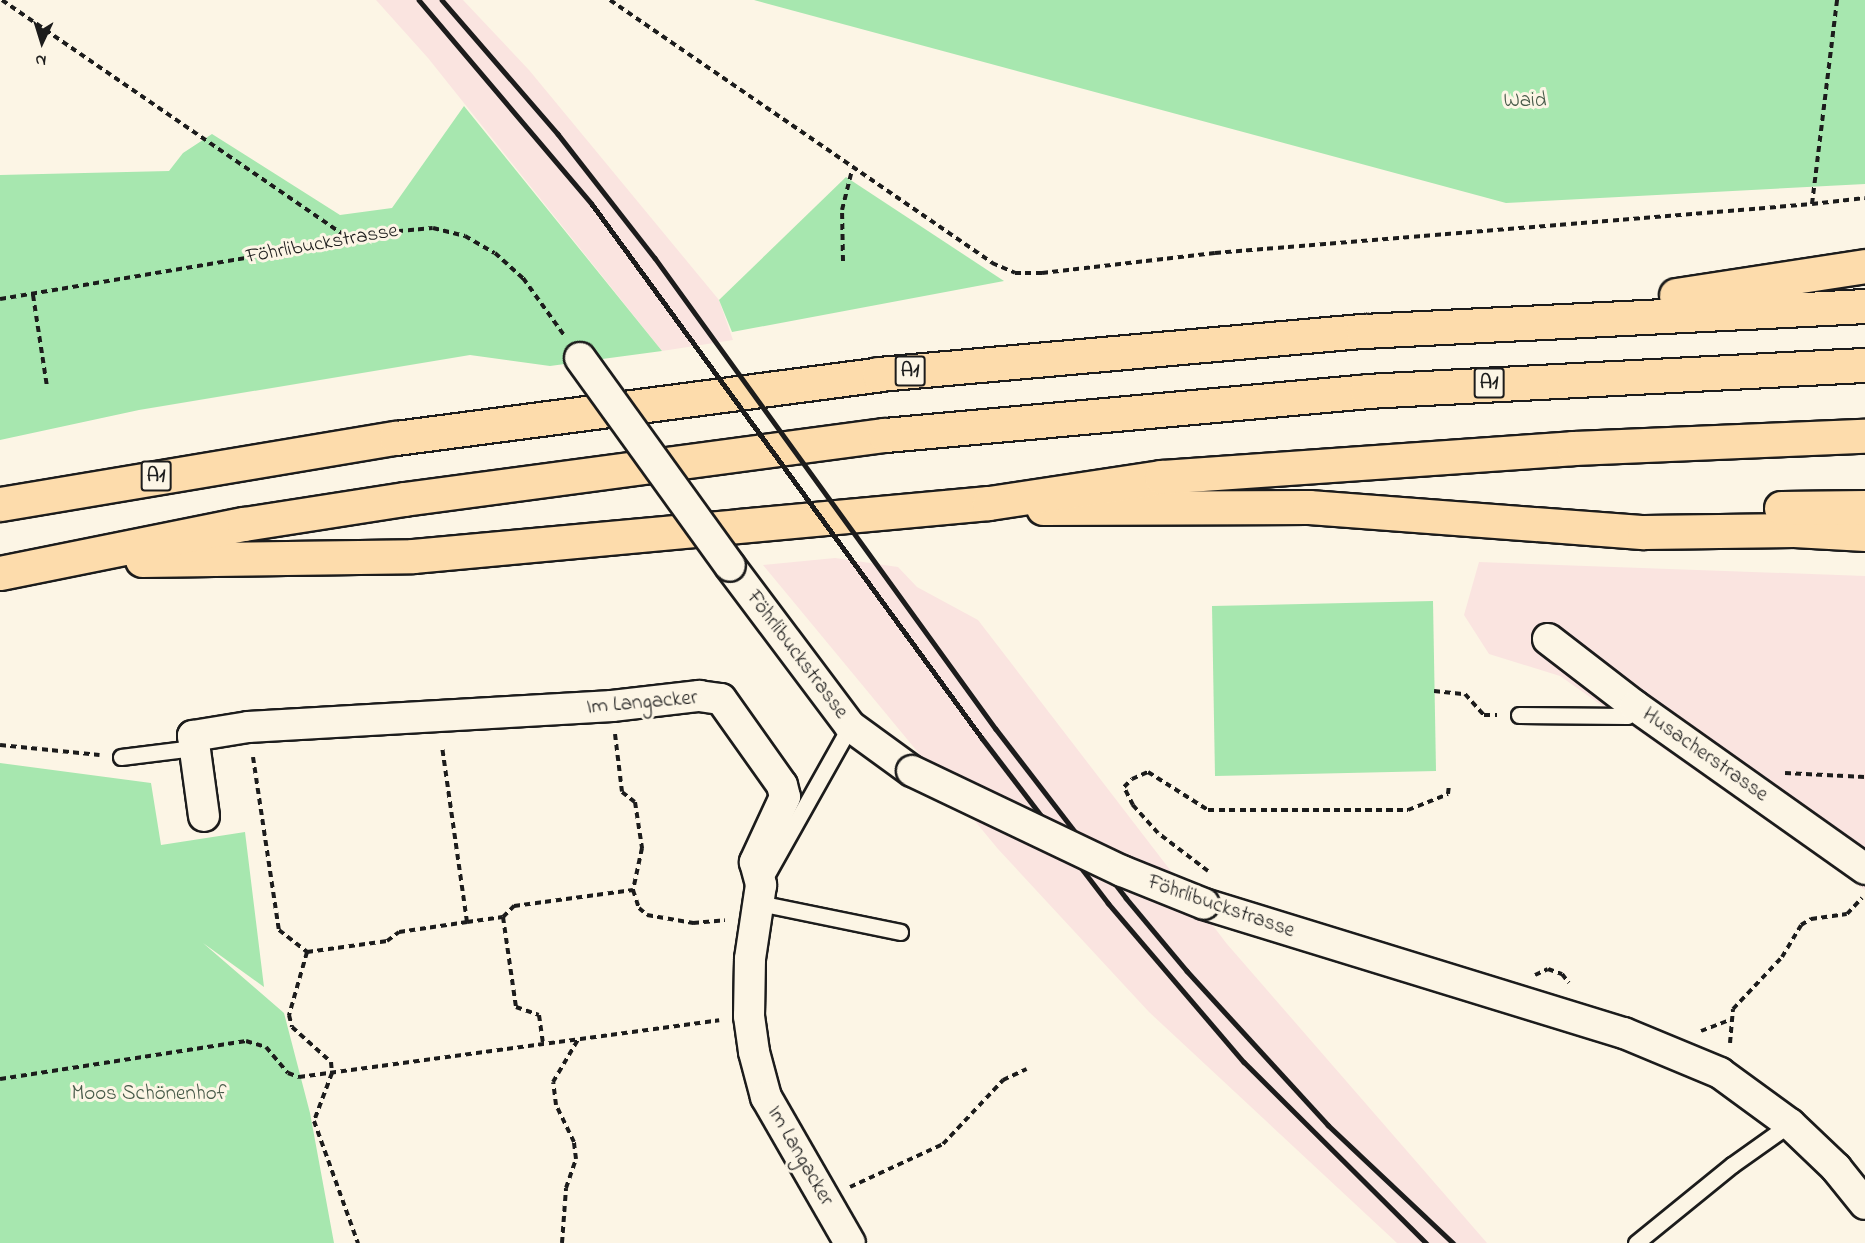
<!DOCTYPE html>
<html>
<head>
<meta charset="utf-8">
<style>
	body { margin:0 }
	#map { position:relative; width:1865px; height:1243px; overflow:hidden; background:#fcf5e5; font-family:"Indie Flower",sans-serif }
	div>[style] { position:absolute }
	.built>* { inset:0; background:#fae4e0 }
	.green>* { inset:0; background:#a7e7af }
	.path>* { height:4px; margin-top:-2px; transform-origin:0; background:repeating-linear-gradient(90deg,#1c1c1c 0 6px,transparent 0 10.5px) }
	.roads { filter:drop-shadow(2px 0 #1c1c1c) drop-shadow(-2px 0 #1c1c1c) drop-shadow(0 2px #1c1c1c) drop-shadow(0 -2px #1c1c1c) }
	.service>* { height:15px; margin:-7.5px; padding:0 7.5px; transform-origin:7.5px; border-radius:7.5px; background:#fcf5e5 }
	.minor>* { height:30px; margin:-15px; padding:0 15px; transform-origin:15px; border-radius:15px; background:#fcf5e5 }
	.motorway>* { height:33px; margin:-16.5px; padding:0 16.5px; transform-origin:16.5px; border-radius:16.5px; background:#fddcac }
	.rail>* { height:4.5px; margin:-2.25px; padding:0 2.25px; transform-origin:2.25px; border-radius:2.25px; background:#1c1c1c }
	.bridges { filter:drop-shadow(2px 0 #1c1c1c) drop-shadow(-2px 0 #1c1c1c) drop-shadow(0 2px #1c1c1c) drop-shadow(0 -2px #1c1c1c) }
	.minor-bridge>* { height:30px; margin:-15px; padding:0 15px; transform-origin:15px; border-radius:15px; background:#fcf5e5 }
	span { translate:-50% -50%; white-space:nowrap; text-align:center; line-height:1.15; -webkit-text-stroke:6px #fcf5e5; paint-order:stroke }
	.shield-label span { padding:2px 4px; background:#fcf5e5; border:2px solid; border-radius:4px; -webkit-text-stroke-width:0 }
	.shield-label { font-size:20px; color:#1c1c1c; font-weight:700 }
	.park-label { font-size:21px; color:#465948 }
	.street-label { font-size:21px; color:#1c1c1c }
	.north { position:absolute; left:12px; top:12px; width:60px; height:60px; -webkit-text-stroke:4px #fcf5e5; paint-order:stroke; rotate:184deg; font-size:16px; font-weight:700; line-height:24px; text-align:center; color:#1c1c1c }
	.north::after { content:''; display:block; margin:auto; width:21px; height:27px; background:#1c1c1c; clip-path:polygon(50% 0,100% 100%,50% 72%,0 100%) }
</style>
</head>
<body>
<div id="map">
	<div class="built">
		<div style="clip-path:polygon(376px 0,463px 0,529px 70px,719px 300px,733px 340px,662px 351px,428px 58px)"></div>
		<div style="clip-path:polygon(835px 558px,898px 567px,917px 587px,978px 620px,1227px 944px,1487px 1243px,1397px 1243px,1149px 1012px,998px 849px,763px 565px)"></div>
		<div style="clip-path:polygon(1479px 562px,1865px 576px,1865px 890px,1560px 676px,1489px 654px,1464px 615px)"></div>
	</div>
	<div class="green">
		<div style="clip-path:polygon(754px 0,1865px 0,1865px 184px,1506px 203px)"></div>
		<div style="clip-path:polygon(464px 106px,662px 351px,550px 366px,470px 355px,139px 410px,0 440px,0 175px,169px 171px,183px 153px,212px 134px,340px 215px,392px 208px)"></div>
		<div style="clip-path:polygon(846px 177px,1004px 281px,732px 332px,719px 300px)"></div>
		<div style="clip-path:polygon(1433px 601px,1436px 771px,1215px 776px,1212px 606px)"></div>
		<div style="clip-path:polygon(0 763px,151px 783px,161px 845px,245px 832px,264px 987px,203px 943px,284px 1013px,310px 1113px,334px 1243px,0 1243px)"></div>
	</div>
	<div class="path">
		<div style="left:2px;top:0;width:415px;rotate:34.5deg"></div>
		<div style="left:610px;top:0;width:464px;rotate:34.5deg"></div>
		<div style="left:992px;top:263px;width:25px;rotate:23deg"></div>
		<div style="left:1015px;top:273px;width:27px"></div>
		<div style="left:1042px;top:273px;width:174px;rotate:-6.6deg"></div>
		<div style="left:1215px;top:253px;width:599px;rotate:-4.69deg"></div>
		<div style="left:1812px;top:204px;width:206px;rotate:-83deg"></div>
		<div style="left:1812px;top:204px;width:53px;rotate:-6.5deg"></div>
		<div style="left:843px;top:261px;width:51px;rotate:-91.1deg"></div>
		<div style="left:842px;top:210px;width:41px;rotate:-76deg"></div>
		<div style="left:33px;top:295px;width:92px;rotate:81.3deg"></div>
		<div style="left:0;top:299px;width:268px;rotate:-9.5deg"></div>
		<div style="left:264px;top:255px;width:83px;rotate:-13.2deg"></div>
		<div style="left:345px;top:236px;width:88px;rotate:-5.2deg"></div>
		<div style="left:433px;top:228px;width:33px;rotate:14deg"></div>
		<div style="left:465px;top:236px;width:34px;rotate:30deg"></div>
		<div style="left:495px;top:253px;width:38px;rotate:42deg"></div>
		<div style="left:523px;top:278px;width:70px;rotate:54.3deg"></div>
		<div style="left:1434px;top:691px;width:31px;rotate:6deg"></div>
		<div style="left:1465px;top:694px;width:28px;rotate:48deg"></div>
		<div style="left:1484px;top:715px;width:13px"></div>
		<div style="left:615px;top:734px;width:58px;rotate:83.1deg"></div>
		<div style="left:622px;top:792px;width:16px;rotate:38deg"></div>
		<div style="left:635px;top:802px;width:47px;rotate:81.3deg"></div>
		<div style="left:642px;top:848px;width:43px;rotate:102.1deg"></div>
		<div style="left:0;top:745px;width:100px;rotate:5.8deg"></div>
		<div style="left:253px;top:757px;width:175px;rotate:81.5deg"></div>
		<div style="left:279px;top:930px;width:36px;rotate:38deg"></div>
		<div style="left:307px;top:952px;width:66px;rotate:105.9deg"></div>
		<div style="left:289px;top:1015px;width:12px;rotate:76deg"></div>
		<div style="left:292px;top:1027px;width:52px;rotate:41.9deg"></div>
		<div style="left:331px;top:1062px;width:11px;rotate:85deg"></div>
		<div style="left:332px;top:1073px;width:51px;rotate:110.6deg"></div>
		<div style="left:314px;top:1121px;width:130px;rotate:70.2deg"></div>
		<div style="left:1785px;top:773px;width:80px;rotate:2.9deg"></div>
		<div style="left:1208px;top:871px;width:63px;rotate:-142.8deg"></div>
		<div style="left:1158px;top:833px;width:38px;rotate:-132deg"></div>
		<div style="left:1133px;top:805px;width:20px;rotate:-117deg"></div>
		<div style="left:1124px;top:787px;width:11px;rotate:-45deg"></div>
		<div style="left:1132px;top:779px;width:17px;rotate:-24deg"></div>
		<div style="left:1148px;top:772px;width:71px;rotate:32.3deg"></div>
		<div style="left:1208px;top:810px;width:200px"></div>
		<div style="left:1408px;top:810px;width:43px;rotate:-21.8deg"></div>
		<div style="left:1448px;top:794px;width:9px;rotate:-84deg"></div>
		<div style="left:503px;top:917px;width:16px;rotate:-45deg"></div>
		<div style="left:514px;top:906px;width:120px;rotate:-7.7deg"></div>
		<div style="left:633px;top:890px;width:19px;rotate:72deg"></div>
		<div style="left:639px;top:908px;width:11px;rotate:41deg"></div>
		<div style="left:647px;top:915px;width:47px;rotate:9.9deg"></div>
		<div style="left:693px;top:923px;width:32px;rotate:-5deg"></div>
		<div style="left:467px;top:922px;width:36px;rotate:-8deg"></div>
		<div style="left:503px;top:917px;width:91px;rotate:81.8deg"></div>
		<div style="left:516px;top:1007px;width:24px;rotate:19deg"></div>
		<div style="left:539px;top:1015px;width:28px;rotate:82deg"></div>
		<div style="left:307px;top:952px;width:81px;rotate:-7.8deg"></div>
		<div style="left:387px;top:941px;width:15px;rotate:-37deg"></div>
		<div style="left:399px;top:932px;width:69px;rotate:-8.4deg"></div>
		<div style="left:467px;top:922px;width:178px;rotate:-98.1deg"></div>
		<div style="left:1535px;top:975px;width:14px;rotate:-25deg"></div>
		<div style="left:1548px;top:969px;width:15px;rotate:20deg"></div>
		<div style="left:1562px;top:974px;width:11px;rotate:52deg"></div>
		<div style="left:1701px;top:1031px;width:30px;rotate:-21deg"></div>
		<div style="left:1730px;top:1043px;width:34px;rotate:-85deg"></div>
		<div style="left:1733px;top:1009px;width:71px;rotate:-46.7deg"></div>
		<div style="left:1782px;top:957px;width:37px;rotate:-59deg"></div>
		<div style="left:1801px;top:925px;width:12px;rotate:-31deg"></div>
		<div style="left:1811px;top:919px;width:36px;rotate:-8deg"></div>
		<div style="left:1847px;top:914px;width:22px;rotate:-47deg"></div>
		<div style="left:0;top:1079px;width:249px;rotate:-8.8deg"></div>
		<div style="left:246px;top:1041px;width:21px;rotate:17deg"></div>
		<div style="left:266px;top:1047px;width:34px;rotate:50deg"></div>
		<div style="left:288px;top:1073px;width:12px;rotate:20deg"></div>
		<div style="left:299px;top:1077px;width:424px;rotate:-7.7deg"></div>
		<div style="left:850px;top:1187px;width:102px;rotate:-24.8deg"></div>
		<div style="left:943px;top:1144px;width:88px;rotate:-46.8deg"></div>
		<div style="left:1003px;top:1080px;width:26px;rotate:-25deg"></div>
		<div style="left:562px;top:1243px;width:55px;rotate:-85.8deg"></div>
		<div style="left:566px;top:1188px;width:31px;rotate:-71deg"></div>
		<div style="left:576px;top:1159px;width:17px;rotate:-97deg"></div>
		<div style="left:574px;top:1142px;width:41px;rotate:-115.9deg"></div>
		<div style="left:556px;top:1105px;width:23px;rotate:-97deg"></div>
		<div style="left:553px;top:1082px;width:51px;rotate:-59.4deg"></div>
	</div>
	<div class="roads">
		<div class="service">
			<div style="left:1519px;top:715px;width:108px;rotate:0.5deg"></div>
			<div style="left:1627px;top:716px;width:13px;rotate:-51deg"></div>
			<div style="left:121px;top:757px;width:73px;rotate:-7.1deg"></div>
			<div style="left:762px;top:883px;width:180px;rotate:-60.7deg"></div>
			<div style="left:759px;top:903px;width:144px;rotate:11.6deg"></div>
			<div style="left:1636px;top:1243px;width:124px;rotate:-39.1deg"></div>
			<div style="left:1732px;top:1165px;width:71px;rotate:-35.3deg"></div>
		</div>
		<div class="minor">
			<div style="left:730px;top:566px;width:200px;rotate:53.1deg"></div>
			<div style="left:850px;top:726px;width:77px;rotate:36deg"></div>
			<div style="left:1548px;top:639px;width:110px;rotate:37.6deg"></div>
			<div style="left:1635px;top:706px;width:282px;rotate:35.3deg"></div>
			<div style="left:204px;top:816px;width:81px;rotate:-97.8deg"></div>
			<div style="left:193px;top:736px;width:56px;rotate:-9.3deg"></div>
			<div style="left:248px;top:727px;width:365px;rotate:-3.3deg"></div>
			<div style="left:612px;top:706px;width:88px;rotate:-6.6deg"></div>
			<div style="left:699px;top:696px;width:22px;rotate:8deg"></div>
			<div style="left:721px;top:699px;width:105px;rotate:54.7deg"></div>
			<div style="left:782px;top:785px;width:12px;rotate:76deg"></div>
			<div style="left:785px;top:797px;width:72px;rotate:114.8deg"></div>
			<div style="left:755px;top:862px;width:24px;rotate:75deg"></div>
			<div style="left:761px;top:885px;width:75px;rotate:98.5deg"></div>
			<div style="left:750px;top:959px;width:57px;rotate:91deg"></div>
			<div style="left:749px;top:1016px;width:36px;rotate:82deg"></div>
			<div style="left:754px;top:1052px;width:47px;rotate:75.1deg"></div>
			<div style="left:766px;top:1097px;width:168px;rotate:60.1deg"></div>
			<div style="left:1204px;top:904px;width:439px;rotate:17.1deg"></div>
			<div style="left:1624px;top:1033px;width:104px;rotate:22.6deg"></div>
			<div style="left:1720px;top:1073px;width:87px;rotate:36.1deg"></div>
			<div style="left:1790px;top:1124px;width:64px;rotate:43.7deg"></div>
			<div style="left:1836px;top:1168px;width:46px;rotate:51.1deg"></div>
		</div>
		<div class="motorway">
			<div style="left:1676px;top:295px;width:191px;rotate:-8.7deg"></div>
			<div style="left:0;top:504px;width:401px;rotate:-9.5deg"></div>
			<div style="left:396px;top:438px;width:487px;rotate:-7.5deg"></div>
			<div style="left:879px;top:374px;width:486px;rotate:-5.1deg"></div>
			<div style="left:1363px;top:331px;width:503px;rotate:-2.85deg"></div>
			<div style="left:1043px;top:508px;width:266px;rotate:-0.2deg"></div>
			<div style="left:1309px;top:507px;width:336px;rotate:4.3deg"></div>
			<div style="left:1644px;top:532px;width:150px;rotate:-0.8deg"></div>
			<div style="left:1794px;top:530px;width:71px;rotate:3.2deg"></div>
			<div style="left:1781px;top:508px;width:84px;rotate:-0.7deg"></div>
			<div style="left:142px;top:560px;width:271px;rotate:-0.8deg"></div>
			<div style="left:413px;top:556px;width:578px;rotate:-5.26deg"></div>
			<div style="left:989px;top:503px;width:174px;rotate:-8.6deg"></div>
			<div style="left:1161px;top:477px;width:413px;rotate:-4deg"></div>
			<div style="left:1573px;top:448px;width:292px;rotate:-2.4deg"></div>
			<div style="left:0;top:573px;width:249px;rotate:-11.4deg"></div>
			<div style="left:244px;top:524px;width:162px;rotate:-8.9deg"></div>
			<div style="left:404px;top:499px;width:485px;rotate:-7.6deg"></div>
			<div style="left:885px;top:435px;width:484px;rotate:-5.2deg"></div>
			<div style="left:1367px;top:391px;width:499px;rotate:-3deg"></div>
		</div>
	</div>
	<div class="rail">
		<div style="left:419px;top:0;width:267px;rotate:49.7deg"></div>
		<div style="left:592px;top:204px;width:661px;rotate:53.86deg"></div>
		<div style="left:982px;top:738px;width:208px;rotate:52.6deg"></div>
		<div style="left:1108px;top:903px;width:209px;rotate:49.5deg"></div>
		<div style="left:1244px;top:1062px;width:257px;rotate:44.8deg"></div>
		<div style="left:442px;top:0;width:177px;rotate:49.1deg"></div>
		<div style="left:558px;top:134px;width:157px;rotate:52deg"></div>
		<div style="left:655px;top:258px;width:581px;rotate:54.1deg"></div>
		<div style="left:996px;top:729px;width:213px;rotate:52.4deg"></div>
		<div style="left:1126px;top:898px;width:95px;rotate:50.1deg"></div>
		<div style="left:1187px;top:971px;width:209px;rotate:47.5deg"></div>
		<div style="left:1328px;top:1125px;width:172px;rotate:43.3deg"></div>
	</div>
	<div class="bridges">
		<div class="minor-bridge">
			<div style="left:580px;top:358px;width:256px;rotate:54.2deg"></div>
			<div style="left:912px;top:771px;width:233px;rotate:25.5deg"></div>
			<div style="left:1122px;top:871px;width:88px;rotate:21.9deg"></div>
		</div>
	</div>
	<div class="shield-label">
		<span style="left:910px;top:371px">A1</span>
		<span style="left:1489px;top:383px">A1</span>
		<span style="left:156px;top:476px">A1</span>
	</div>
	<div class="park-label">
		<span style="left:1525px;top:101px">Waid</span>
		<span style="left:149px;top:1094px">Moos Schönenhof</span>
	</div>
	<div class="street-label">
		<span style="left:322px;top:244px;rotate:-10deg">Föhrlibuckstrasse</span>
		<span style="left:797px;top:655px;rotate:53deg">Föhrlibuckstrasse</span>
		<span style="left:642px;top:703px;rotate:-5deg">Im Langacker</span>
		<span style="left:1705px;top:755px;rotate:35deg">Husacherstrasse</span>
		<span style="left:1221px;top:907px;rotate:19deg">Föhrlibuckstrasse</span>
		<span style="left:800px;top:1156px;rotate:60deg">Im Langacker</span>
	</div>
	<div class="north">N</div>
</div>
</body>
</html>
